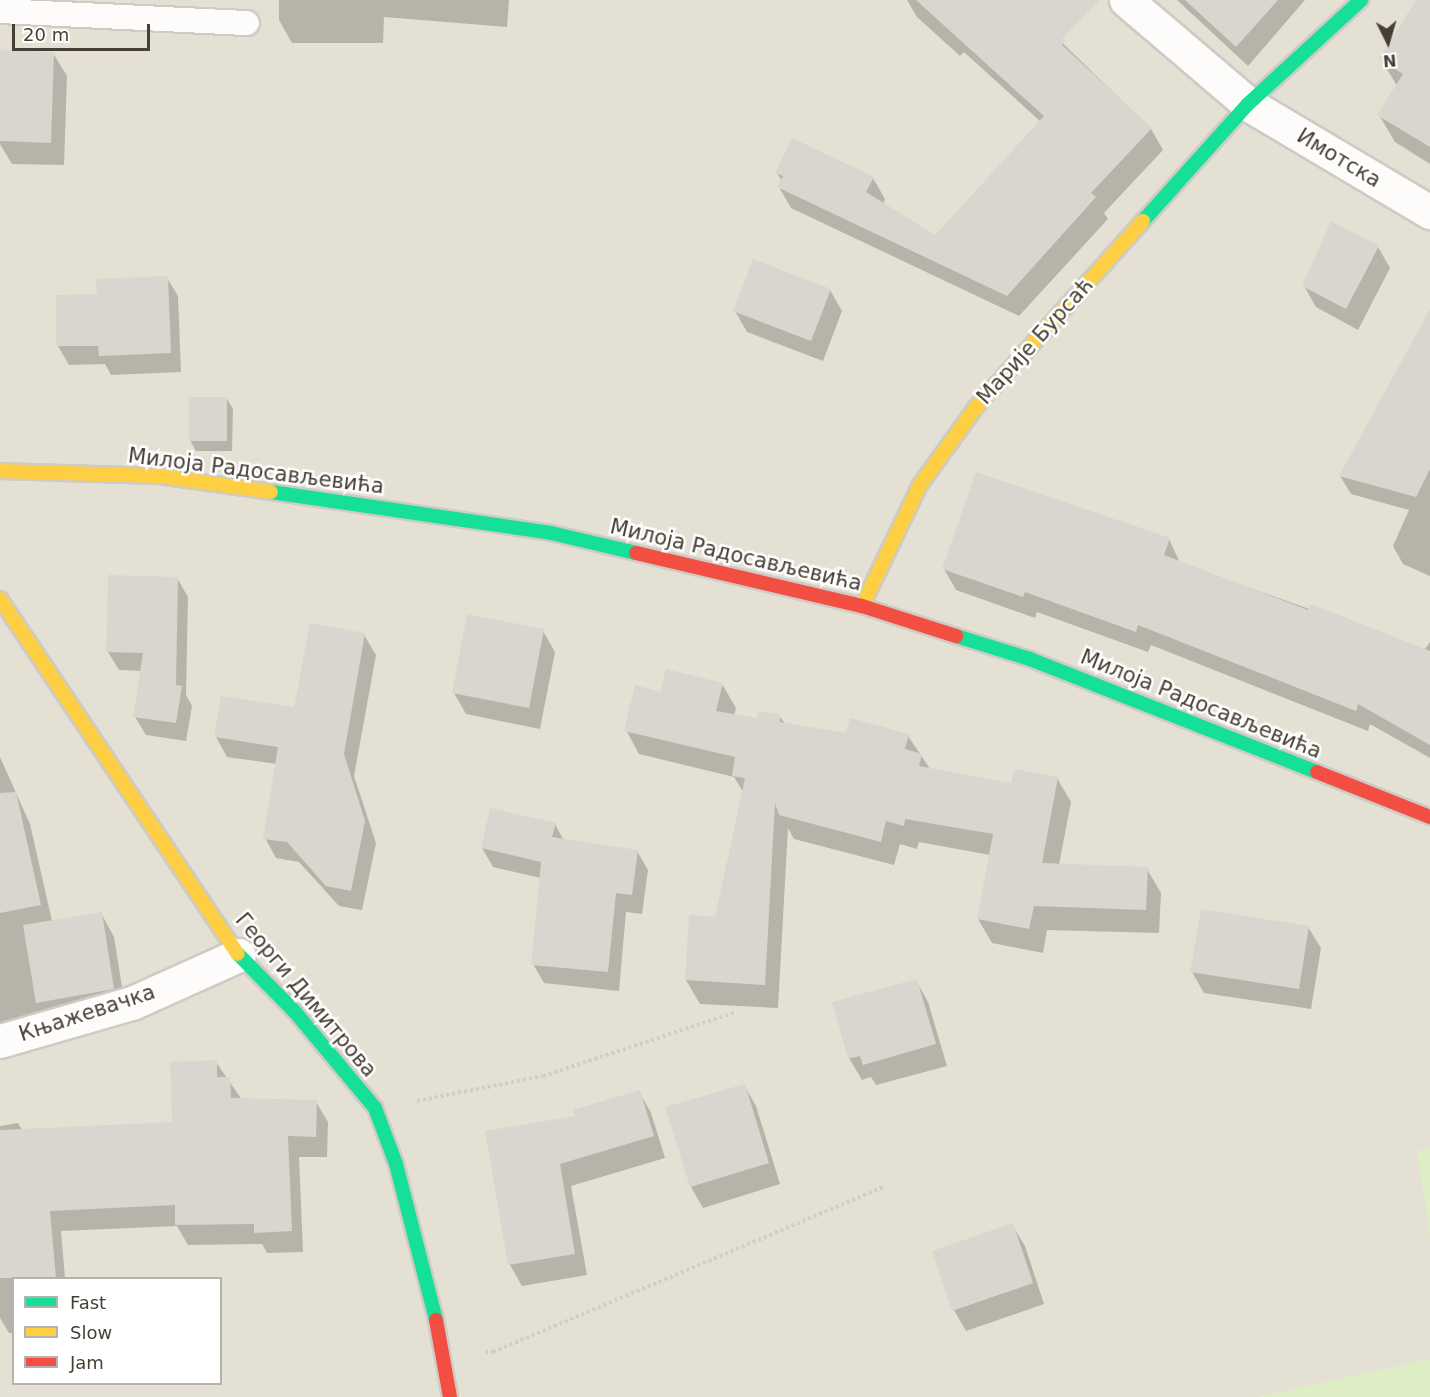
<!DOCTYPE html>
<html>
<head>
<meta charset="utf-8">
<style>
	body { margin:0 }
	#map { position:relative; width:1430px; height:1397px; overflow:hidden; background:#f0eee7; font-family:"DejaVu Sans",sans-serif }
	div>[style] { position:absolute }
	.residential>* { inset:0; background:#e5e0d4 }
	.green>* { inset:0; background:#ddedc4 }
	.shadow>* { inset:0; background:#0003 }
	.building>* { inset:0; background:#d9d6d0 }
	.path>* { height:4px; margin-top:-2px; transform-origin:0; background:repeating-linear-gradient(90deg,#d1cec9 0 3px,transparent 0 6px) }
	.roads { filter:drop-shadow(2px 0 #cecbc5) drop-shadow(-2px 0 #cecbc5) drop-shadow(0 2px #cecbc5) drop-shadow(0 -2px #cecbc5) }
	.lane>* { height:24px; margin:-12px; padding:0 12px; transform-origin:12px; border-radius:12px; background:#fdfcfb }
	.street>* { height:33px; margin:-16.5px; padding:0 16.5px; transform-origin:16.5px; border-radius:16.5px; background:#fdfcfb }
	.fast>* { height:14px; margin:-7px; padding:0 7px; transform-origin:7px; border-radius:7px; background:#16e098 }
	.slow>* { height:14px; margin:-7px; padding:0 7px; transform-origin:7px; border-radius:7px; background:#ffcf43 }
	.jam>* { height:14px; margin:-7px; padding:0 7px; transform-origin:7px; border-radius:7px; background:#f24e42 }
	span { translate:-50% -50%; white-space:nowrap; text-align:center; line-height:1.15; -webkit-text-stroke:5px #fff; paint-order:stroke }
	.street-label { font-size:21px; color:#463f33 }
	.legend { position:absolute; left:12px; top:1277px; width:210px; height:108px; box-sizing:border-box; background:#fff; border:2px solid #b5b2ad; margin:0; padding:8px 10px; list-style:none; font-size:18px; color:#463f33 }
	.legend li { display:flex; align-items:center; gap:12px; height:30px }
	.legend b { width:30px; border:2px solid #b5b2ad }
	.north { position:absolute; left:1358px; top:12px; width:60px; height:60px; -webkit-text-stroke:4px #fff; paint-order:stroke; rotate:175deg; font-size:16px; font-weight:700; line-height:24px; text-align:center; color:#463f33 }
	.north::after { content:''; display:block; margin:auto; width:21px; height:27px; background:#463f33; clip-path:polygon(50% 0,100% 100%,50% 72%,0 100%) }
	.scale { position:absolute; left:12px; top:24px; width:138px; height:27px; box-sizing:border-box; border:3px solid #463f33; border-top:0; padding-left:8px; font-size:18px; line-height:21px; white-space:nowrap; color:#463f33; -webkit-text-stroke:4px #fff; paint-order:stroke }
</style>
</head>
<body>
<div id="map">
	<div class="residential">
		<div style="clip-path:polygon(evenodd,0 0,1430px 0,1430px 1359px,1260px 1397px,0 1397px,0 0,14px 1278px,220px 1278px,220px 1384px,14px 1384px,14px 1278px)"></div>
	</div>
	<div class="green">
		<div style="clip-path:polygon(1430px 1149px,1430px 1237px,1417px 1151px)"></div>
		<div style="clip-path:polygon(1430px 1359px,1430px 1397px,1260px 1397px)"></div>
	</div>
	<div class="shadow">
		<div style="clip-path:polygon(279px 0,509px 0,507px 27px,384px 17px,383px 43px,292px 43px,279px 20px)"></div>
		<div style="clip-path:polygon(907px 0,1018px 0,1151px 129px,1163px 150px,1104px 213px,1108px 219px,1019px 316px,791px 208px,779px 187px,782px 181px,777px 173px,873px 178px,885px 199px,883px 204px,935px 237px,1041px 122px,964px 52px,960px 56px,917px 17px)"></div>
		<div style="clip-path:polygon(1177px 0,1305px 0,1248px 66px)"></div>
		<div style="clip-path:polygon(1430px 22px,1430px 164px,1395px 142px,1379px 115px,1397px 86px,1381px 59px)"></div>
		<div style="clip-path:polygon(0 51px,53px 53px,67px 76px,64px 165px,12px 164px,0 144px)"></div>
		<div style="clip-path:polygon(1332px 223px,1378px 247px,1390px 268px,1358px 330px,1316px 307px,1304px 286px)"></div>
		<div style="clip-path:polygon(167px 278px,178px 296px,181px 372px,111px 375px,105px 364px,69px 365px,58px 346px,98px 295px)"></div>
		<div style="clip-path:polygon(830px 290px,842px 311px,823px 361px,747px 332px,735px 311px)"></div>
		<div style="clip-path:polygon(1430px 315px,1430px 576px,1403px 564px,1393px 546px,1409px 510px,1351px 494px,1340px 476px)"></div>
		<div style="clip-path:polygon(227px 399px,233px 409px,232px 451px,196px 451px,190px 440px)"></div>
		<div style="clip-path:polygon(1169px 539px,1180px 563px,1424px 650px,1430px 642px,1430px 758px,1370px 724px,1368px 731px,1151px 645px,1148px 652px,1037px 612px,1035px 618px,956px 590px,944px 569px)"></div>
		<div style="clip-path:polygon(177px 578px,188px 597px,186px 695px,192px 706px,186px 741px,146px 735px,135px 717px,142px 671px,119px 670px,108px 652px)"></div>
		<div style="clip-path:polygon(543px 631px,555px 652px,540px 729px,466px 714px,454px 693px)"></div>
		<div style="clip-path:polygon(364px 635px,376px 655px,354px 776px,376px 843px,362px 910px,339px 906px,299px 862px,276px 858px,265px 838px,277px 764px,227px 757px,216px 737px,295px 709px)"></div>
		<div style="clip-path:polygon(722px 684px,736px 708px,734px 716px,759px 720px,779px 715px,785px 724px,847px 735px,908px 736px,930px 769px,1012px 784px,1057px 778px,1071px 802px,1059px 865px,1147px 869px,1161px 893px,1159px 933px,1047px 930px,1043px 953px,992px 943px,978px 919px,990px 855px,919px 842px,917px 849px,900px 844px,894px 865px,794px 839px,788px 828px,778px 1008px,700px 1004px,686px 980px,716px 918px,743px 792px,734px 777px,639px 754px,626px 730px,661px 694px)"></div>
		<div style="clip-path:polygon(0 757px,30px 824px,52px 921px,101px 913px,114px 937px,126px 1012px,0 1045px)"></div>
		<div style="clip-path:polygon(555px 824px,564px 841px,637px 851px,648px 870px,642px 914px,626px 912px,619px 991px,544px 983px,533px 964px,541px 878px,493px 867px,482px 848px)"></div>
		<div style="clip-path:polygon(1308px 927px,1321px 948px,1311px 1009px,1204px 993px,1192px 972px)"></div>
		<div style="clip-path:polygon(916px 980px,928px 1002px,947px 1066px,876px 1085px,871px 1077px,862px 1080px,849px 1058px)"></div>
		<div style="clip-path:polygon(216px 1062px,242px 1100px,316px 1102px,328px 1122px,327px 1157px,299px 1157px,303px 1252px,267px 1253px,262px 1244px,188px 1245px,177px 1226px,61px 1231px,65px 1278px,14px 1278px,14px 1333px,9px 1333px,0 1318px,0 1126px,18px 1123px,22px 1130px,174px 1123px)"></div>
		<div style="clip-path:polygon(744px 1085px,756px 1106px,780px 1184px,703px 1208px,691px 1187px,667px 1108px)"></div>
		<div style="clip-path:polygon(639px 1091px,651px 1113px,665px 1158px,571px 1186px,587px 1275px,522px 1286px,510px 1265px,577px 1117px)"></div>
		<div style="clip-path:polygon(1012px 1225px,1025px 1246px,1044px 1304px,966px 1331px,954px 1310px)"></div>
	</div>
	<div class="building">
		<div style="clip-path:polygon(916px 0,1100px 0,1062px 39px,1066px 41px,1062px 45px,1152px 128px,1091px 193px,1096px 197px,1007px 296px,777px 187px,783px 176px,775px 173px,792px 138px,874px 177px,866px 192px,935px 235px,1044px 116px)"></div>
		<div style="clip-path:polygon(1185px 0,1278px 0,1236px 47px)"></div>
		<div style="clip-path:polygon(1416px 0,1430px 0,1430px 147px,1377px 115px,1403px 74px,1379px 59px)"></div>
		<div style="clip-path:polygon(0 50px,54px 52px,51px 143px,0 141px)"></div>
		<div style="clip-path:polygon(1331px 221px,1379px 246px,1346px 309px,1302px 286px)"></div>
		<div style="clip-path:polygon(753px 259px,831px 289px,811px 341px,733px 311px)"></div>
		<div style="clip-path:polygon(168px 276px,171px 353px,99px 356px,98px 346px,56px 346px,56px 295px,97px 294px,96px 279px)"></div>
		<div style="clip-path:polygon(1430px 309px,1430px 469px,1416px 497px,1339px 476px)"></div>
		<div style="clip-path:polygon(189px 397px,227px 397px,227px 441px,189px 441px)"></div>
		<div style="clip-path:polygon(976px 472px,1170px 538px,1164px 555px,1308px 610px,1311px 604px,1430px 651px,1430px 745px,1358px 704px,1356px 711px,1138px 625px,1136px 632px,1025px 592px,1023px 597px,942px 569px)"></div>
		<div style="clip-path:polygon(108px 575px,178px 577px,176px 685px,182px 686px,176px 723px,133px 717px,143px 653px,106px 652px)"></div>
		<div style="clip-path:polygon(467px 614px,544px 629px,529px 708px,452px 693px)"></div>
		<div style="clip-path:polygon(310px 623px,365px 633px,344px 754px,365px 821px,351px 891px,326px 886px,287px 842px,263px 839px,278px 747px,214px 737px,221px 696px,294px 707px)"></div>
		<div style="clip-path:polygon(666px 669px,723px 683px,716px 711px,757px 718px,759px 711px,780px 714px,780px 722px,846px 733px,850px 718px,909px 734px,905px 749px,922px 754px,919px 766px,1011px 783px,1014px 769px,1058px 777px,1042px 863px,1148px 867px,1146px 910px,1034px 906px,1029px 929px,977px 919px,993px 834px,905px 819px,904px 826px,886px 821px,881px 842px,779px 815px,775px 803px,765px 985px,685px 980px,689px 915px,715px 917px,745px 778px,732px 776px,735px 757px,624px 731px,635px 685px,660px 692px)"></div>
		<div style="clip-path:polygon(16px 792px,41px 905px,0 913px,0 793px)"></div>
		<div style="clip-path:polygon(490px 808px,556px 823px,552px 837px,638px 850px,632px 895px,616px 893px,608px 972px,531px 965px,541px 862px,481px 848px)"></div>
		<div style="clip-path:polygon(1201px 909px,1309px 926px,1299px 989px,1190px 972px)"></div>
		<div style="clip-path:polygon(102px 912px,114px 989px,36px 1003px,23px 925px)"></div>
		<div style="clip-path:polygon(917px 979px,936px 1044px,863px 1065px,860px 1056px,848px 1059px,832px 1002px)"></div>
		<div style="clip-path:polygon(217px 1060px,217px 1077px,230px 1077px,231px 1098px,317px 1100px,316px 1137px,288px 1136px,292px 1231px,254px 1233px,254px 1224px,175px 1225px,175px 1205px,50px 1211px,56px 1278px,0 1278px,0 1130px,172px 1122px,170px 1062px)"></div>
		<div style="clip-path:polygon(745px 1084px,769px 1163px,690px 1187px,665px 1107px)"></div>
		<div style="clip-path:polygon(640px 1090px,654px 1136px,560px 1164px,575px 1254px,508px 1265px,485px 1131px,575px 1116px,573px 1110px)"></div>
		<div style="clip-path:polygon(1013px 1223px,1033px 1283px,952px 1311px,932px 1251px)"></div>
	</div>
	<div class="path">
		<div style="left:417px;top:1101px;width:128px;rotate:-11.2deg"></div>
		<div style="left:543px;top:1076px;width:201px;rotate:-18.3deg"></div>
		<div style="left:485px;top:1352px;width:8px"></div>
		<div style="left:493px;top:1352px;width:423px;rotate:-22.9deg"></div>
	</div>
	<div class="roads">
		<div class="lane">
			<div style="left:0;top:11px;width:247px;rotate:2.8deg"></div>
		</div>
		<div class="street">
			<div style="left:1126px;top:0;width:160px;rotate:40.4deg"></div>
			<div style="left:1248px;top:104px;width:212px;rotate:30.7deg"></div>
			<div style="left:0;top:1041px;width:137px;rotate:-16.1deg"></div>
			<div style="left:132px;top:1003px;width:117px;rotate:-24.2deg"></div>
		</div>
		<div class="fast">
			<div style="left:1143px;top:221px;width:157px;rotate:-48.1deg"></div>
			<div style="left:1248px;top:104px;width:154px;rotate:-42.6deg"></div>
			<div style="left:271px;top:492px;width:283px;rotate:8.3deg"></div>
			<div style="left:551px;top:533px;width:87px;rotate:13.2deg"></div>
			<div style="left:956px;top:636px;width:77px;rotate:17.3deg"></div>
			<div style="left:1030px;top:659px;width:308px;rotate:21.5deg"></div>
			<div style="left:238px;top:954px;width:81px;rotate:45.5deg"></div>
			<div style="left:295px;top:1012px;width:125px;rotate:50.2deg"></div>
			<div style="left:375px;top:1108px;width:60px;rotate:69.4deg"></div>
			<div style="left:396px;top:1164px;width:161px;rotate:75.6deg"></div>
		</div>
		<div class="slow">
			<div style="left:0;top:471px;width:159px;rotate:1.8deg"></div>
			<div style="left:159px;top:476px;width:113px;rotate:8.1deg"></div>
			<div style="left:0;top:599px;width:427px;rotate:56.2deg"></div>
			<div style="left:862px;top:606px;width:134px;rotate:-64.4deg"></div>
			<div style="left:920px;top:485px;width:96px;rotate:-54.3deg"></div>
			<div style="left:976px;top:407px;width:250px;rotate:-48.1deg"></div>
		</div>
		<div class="jam">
			<div style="left:636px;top:553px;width:232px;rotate:13.2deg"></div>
			<div style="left:862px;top:606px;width:99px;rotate:17.7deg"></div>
			<div style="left:1317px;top:772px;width:122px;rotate:21.7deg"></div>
			<div style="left:436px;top:1320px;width:78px;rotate:79.7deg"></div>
		</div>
	</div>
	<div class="street-label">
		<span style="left:1339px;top:158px;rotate:31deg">Имотска</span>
		<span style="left:1035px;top:341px;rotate:-48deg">Марије Бурсаћ</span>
		<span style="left:256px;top:471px;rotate:7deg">Милоја Радосављевића</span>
		<span style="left:736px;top:555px;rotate:13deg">Милоја Радосављевића</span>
		<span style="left:1201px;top:704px;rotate:22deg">Милоја Радосављевића</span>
		<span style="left:306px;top:995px;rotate:50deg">Георги Димитрова</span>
		<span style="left:87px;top:1013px;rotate:-18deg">Књажевачка</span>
	</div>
	<ul class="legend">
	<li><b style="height:8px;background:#16e098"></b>Fast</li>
	<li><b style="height:8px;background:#ffcf43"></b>Slow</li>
	<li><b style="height:8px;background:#f24e42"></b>Jam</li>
	</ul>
	<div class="north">N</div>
	<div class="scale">20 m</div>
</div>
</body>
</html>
